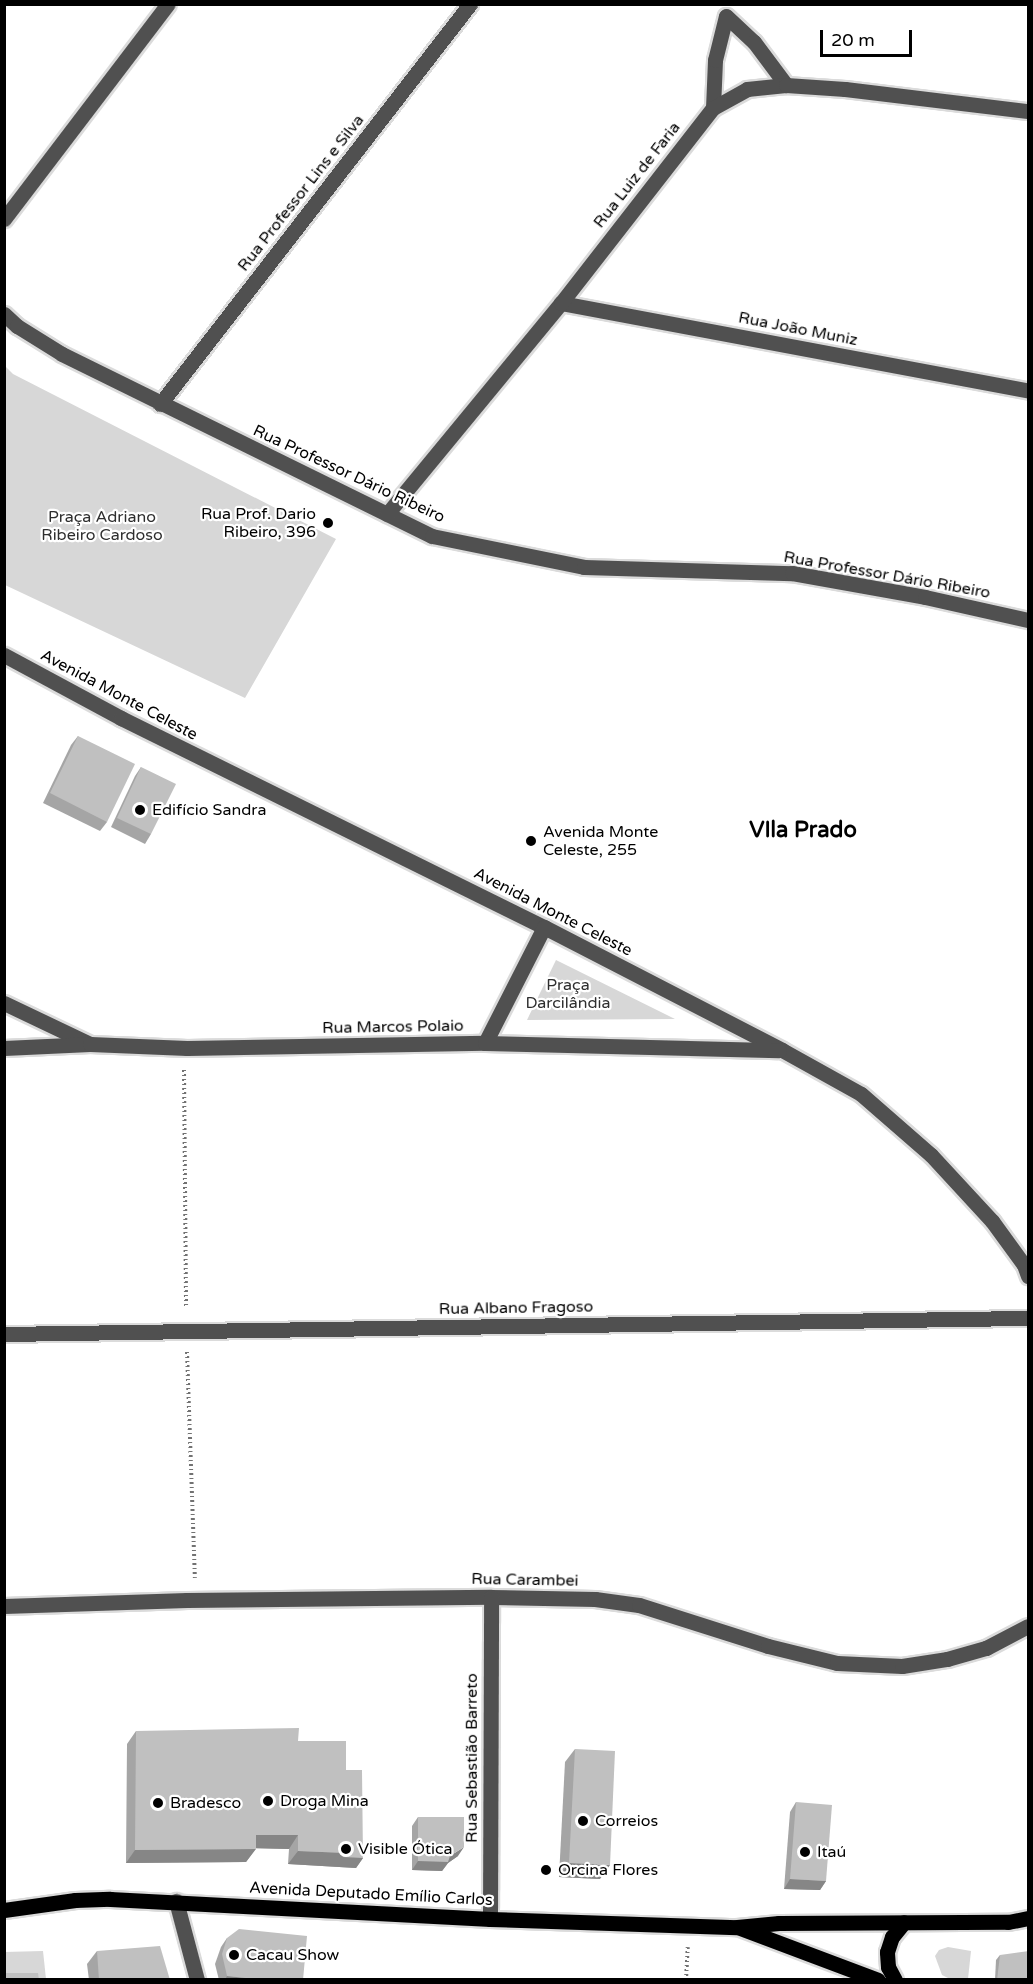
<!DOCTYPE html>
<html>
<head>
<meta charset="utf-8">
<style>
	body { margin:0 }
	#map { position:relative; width:1033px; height:1984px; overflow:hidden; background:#fff; font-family:"Varela Round",sans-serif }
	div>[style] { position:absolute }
	.green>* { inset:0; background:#d7d7d7 }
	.path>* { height:4px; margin-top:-2px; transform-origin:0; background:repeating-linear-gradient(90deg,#727272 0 1.5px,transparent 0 4.5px) }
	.roads { filter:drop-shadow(2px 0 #dbdbdb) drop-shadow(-2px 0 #dbdbdb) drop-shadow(0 2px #dbdbdb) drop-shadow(0 -2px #dbdbdb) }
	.minor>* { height:15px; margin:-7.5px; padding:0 7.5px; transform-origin:7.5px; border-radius:7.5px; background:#505050 }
	.major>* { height:15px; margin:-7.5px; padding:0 7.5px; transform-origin:7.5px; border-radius:7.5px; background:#000 }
	.wall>* { inset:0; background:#a5a5a5 }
	.shaded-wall>* { inset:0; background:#868686 }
	.building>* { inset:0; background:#c0c0c0 }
	.dots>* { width:16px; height:16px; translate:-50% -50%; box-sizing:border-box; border:3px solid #fff; border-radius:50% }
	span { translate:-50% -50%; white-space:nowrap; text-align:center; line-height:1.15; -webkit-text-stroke:4.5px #fff; paint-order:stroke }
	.street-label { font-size:16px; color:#000 }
	.poi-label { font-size:16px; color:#000 }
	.right { translate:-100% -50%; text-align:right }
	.left { translate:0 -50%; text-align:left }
	.park-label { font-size:16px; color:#2e2e2e }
	.district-label { font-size:22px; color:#000; font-weight:700 }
	.frame { position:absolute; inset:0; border:6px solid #000; pointer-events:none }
	.scale { position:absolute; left:820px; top:30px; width:92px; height:27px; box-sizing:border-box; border:3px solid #000; border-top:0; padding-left:8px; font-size:18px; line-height:21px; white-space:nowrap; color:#000; -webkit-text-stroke:4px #fff; paint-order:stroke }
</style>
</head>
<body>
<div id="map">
	<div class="green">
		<div style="clip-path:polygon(5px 366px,13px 374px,336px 539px,245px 698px,5px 585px)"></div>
		<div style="clip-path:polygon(556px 960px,675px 1019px,527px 1020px)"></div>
		<div style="clip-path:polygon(948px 1947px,971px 1951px,968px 1979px,950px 1979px,942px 1975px,935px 1956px,939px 1950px)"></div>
		<div style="clip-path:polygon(43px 1951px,46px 1979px,5px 1979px,4px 1952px)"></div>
	</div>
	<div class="path">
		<div style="left:184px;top:1070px;width:238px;rotate:89.5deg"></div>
		<div style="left:187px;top:1352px;width:226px;rotate:88deg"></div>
		<div style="left:686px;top:1980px;width:33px;rotate:-87deg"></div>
	</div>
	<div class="roads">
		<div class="minor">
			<div style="left:713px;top:108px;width:48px;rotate:-87.6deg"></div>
			<div style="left:715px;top:60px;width:45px;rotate:-76deg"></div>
			<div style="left:726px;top:16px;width:38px;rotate:43deg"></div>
			<div style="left:754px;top:42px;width:54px;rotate:53.3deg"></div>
			<div style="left:4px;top:219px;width:270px;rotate:-52.7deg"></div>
			<div style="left:561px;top:303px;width:475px;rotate:10.6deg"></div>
			<div style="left:4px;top:314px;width:18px;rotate:43deg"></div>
			<div style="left:17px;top:326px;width:53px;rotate:31.9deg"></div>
			<div style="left:62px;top:354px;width:412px;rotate:26.2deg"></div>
			<div style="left:432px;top:536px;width:155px;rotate:11.5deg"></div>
			<div style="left:584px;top:567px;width:208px;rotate:1.7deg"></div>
			<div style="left:792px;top:573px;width:135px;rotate:10.2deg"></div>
			<div style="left:925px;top:597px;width:106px;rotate:12.6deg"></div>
			<div style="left:160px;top:404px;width:506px;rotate:-52.22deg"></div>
			<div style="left:387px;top:514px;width:273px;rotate:-50.5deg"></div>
			<div style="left:561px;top:303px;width:247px;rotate:-52.1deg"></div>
			<div style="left:713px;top:108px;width:39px;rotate:-29deg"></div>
			<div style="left:747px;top:89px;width:39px;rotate:-6deg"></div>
			<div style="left:786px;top:85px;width:59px;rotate:3.9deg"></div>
			<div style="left:845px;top:89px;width:184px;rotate:6.9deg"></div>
			<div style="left:4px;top:655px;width:133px;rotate:28.3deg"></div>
			<div style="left:121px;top:718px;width:472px;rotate:26.3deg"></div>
			<div style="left:544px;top:927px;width:268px;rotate:27.3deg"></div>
			<div style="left:782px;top:1050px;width:90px;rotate:29.1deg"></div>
			<div style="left:861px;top:1094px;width:93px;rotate:41.1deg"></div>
			<div style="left:931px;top:1155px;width:90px;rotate:47.3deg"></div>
			<div style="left:992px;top:1221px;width:54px;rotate:54deg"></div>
			<div style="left:1024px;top:1265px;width:12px;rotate:70deg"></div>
			<div style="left:4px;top:1003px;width:93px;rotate:25.5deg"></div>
			<div style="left:485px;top:1043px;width:130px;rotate:-63deg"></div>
			<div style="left:4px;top:1048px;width:86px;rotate:-2.7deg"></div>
			<div style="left:90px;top:1044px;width:97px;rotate:2.4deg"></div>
			<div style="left:187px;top:1048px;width:298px;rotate:-1deg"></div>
			<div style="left:485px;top:1043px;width:294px;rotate:1.4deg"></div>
			<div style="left:4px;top:1334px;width:1024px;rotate:-0.9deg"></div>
			<div style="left:4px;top:1606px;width:183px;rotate:-1.9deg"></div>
			<div style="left:187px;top:1600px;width:304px;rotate:-0.6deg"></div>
			<div style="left:491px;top:1597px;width:104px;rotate:1.1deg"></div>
			<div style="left:595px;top:1599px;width:44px;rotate:7.8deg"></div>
			<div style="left:639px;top:1605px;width:135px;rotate:17.6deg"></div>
			<div style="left:768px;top:1646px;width:71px;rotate:13.8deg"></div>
			<div style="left:837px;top:1663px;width:65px;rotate:2.6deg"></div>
			<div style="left:902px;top:1666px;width:46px;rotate:-8.8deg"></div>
			<div style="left:947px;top:1659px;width:41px;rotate:-15.8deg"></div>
			<div style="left:986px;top:1648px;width:47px;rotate:-27.6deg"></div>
			<div style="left:176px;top:1901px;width:82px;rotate:75.1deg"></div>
			<div style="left:490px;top:1919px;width:322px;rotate:-89.8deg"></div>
		</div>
		<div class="major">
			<div style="left:4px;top:1910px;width:72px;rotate:-8deg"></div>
			<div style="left:75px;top:1900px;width:35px;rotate:-2deg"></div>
			<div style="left:110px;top:1899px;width:381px;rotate:3deg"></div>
			<div style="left:490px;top:1919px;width:247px;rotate:1.9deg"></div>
			<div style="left:737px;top:1927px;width:42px;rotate:-5.4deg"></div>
			<div style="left:779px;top:1923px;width:229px;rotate:-0.3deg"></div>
			<div style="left:1008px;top:1922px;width:20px;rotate:-11deg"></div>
			<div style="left:740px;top:1928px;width:147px;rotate:20.6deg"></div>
			<div style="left:895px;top:1980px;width:15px;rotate:-118deg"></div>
			<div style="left:888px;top:1967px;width:15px;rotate:-94deg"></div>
			<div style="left:887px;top:1952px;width:16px;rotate:-72deg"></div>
			<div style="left:892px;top:1937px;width:19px;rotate:-51deg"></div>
		</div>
	</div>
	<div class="wall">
		<div style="clip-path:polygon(78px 736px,107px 822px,100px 831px,43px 803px,71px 745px)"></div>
		<div style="clip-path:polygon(141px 767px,151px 834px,145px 844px,111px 827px,135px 776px)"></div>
		<div style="clip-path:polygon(136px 1731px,298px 1741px,346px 1770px,363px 1858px,356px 1868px,288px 1864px,289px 1849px,256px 1848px,246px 1862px,126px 1863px,127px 1744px)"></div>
		<div style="clip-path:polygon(575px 1749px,600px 1879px,559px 1877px,565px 1762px)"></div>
		<div style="clip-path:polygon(796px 1802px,826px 1881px,820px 1890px,784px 1889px,790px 1812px)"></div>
		<div style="clip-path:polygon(418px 1817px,458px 1856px,448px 1863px,442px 1871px,412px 1870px,412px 1826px)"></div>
		<div style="clip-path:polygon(227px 1938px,303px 1980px,219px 1980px,215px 1964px,221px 1947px)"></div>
		<div style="clip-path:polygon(97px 1951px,170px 1980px,89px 1980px,87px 1964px)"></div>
		<div style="clip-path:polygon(1000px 1955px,1029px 1980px,995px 1980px,996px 1960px)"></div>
	</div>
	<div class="shaded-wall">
		<div style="clip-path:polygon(256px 1835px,298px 1835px,289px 1849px,247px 1848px)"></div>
		<div style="clip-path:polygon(464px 1847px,458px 1856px,448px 1863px,442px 1871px,412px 1870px,418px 1861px,450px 1856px)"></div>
		<div style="clip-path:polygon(256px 1849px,246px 1862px,126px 1863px,135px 1850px)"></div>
		<div style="clip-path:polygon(298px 1851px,346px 1853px,363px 1858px,356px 1868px,288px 1864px)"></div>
		<div style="clip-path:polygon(569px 1863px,610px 1865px,600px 1879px,559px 1877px)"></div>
		<div style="clip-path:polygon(790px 1879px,826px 1881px,820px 1890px,784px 1889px)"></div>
		<div style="clip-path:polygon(227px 1976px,264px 1980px,225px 1980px)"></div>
	</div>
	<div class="building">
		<div style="clip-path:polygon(78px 736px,135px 764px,107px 822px,50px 793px)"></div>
		<div style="clip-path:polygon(141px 767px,176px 784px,151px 834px,117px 818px)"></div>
		<div style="clip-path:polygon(299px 1728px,298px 1741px,346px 1741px,346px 1853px,298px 1851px,298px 1835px,256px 1835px,256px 1849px,135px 1850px,136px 1731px)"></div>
		<div style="clip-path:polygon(575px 1749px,615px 1751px,610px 1865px,569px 1863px)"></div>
		<div style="clip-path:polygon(346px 1770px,362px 1770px,363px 1858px,343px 1857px,346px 1853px)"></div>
		<div style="clip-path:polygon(796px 1802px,832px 1805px,826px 1881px,790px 1879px)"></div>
		<div style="clip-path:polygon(418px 1817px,464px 1817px,464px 1847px,450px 1856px,448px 1862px,418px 1861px)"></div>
		<div style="clip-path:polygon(239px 1929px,307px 1936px,303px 1980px,264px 1980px,227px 1976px,222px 1954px,227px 1938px)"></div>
		<div style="clip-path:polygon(160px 1946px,170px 1980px,99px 1980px,97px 1951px)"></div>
		<div style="clip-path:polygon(1029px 1951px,1029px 1980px,997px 1980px,1000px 1955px)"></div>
		<div style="clip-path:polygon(4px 1973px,38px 1973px,39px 1980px,4px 1980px)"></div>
	</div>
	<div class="dots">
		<div style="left:328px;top:523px;background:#000"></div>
		<div style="left:140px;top:810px;background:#000"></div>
		<div style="left:531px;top:841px;background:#000"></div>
		<div style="left:268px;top:1801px;background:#000"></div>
		<div style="left:158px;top:1803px;background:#000"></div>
		<div style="left:583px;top:1821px;background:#000"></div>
		<div style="left:346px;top:1849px;background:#000"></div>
		<div style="left:805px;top:1852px;background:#000"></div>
		<div style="left:546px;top:1870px;background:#000"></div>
		<div style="left:234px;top:1955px;background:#000"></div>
	</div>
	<div class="street-label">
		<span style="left:637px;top:175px;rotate:-52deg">Rua Luiz de Faria</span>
		<span style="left:301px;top:193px;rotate:-52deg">Rua Professor Lins e Silva</span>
		<span style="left:798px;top:329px;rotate:11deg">Rua João Muniz</span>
		<span style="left:349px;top:474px;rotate:25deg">Rua Professor Dário Ribeiro</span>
		<span style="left:887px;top:575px;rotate:10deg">Rua Professor Dário Ribeiro</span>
		<span style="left:119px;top:695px;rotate:28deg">Avenida Monte Celeste</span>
		<span style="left:553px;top:912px;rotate:27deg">Avenida Monte Celeste</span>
		<span style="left:393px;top:1027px;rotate:-1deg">Rua Marcos Polaio</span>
		<span style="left:516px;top:1308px;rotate:-1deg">Rua Albano Fragoso</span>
		<span style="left:525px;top:1580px;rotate:1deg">Rua Carambei</span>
		<span style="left:472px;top:1758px;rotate:-90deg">Rua Sebastião Barreto</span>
		<span style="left:371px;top:1894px;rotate:3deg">Avenida Deputado Emílio Carlos</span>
	</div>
	<div class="poi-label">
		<span class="right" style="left:316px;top:523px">Rua Prof. Dario<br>Ribeiro, 396</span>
		<span class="left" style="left:152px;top:810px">Edifício Sandra</span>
		<span class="left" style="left:543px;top:841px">Avenida Monte<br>Celeste, 255</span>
		<span class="left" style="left:280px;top:1801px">Droga Mina</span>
		<span class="left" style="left:170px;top:1803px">Bradesco</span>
		<span class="left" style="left:595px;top:1821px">Correios</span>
		<span class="left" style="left:358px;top:1849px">Visible Ótica</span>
		<span class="left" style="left:817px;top:1852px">Itaú</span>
		<span class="left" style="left:558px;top:1870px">Orcina Flores</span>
		<span class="left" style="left:246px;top:1955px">Cacau Show</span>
	</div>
	<div class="park-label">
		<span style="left:102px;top:526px">Praça Adriano<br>Ribeiro Cardoso</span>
		<span style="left:568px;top:994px">Praça<br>Darcilândia</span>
	</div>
	<div class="district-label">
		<span style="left:803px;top:831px">VIla Prado</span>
	</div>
	<div class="frame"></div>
	<div class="scale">20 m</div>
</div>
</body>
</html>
